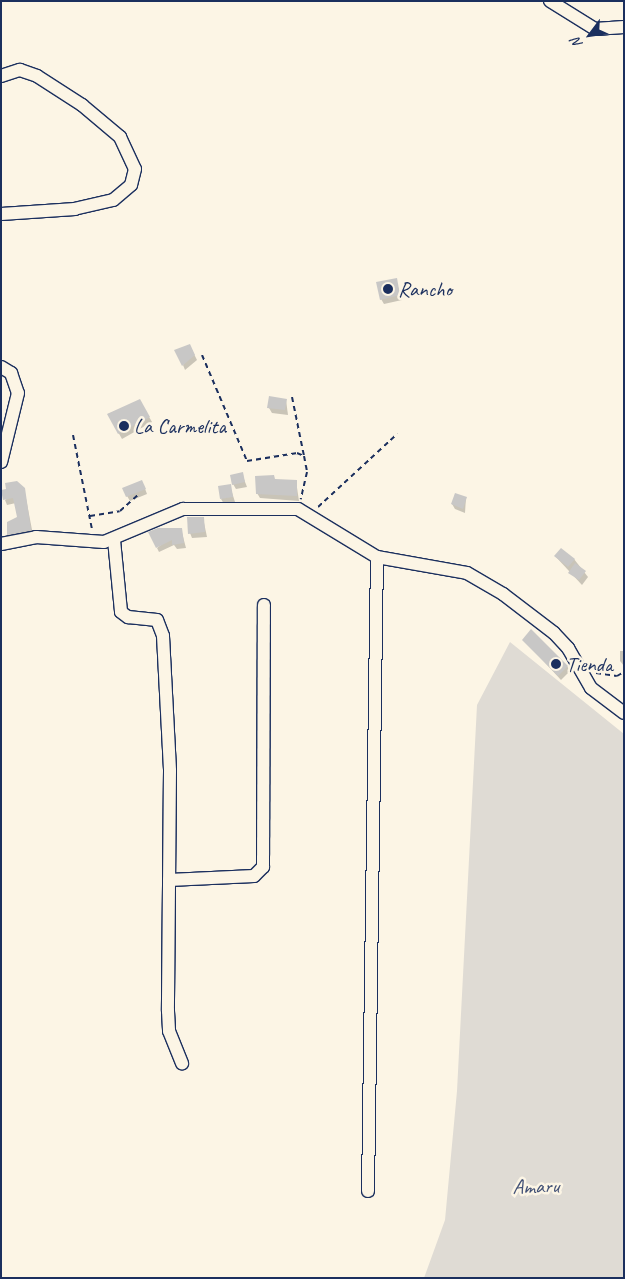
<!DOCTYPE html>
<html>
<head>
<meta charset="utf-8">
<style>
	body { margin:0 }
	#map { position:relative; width:625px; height:1279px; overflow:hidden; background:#fcf5e5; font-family:Caveat,sans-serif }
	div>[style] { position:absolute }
	.green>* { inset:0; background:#dfdbd4 }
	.shadow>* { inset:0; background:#0003 }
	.building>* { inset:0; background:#c8c7c6 }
	.path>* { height:2px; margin-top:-1px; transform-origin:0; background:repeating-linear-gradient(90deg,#1b2f5e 0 5px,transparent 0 9px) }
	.roads { filter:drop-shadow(1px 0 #1b2f5e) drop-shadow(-1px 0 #1b2f5e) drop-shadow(0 1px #1b2f5e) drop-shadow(0 -1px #1b2f5e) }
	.minor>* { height:12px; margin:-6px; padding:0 6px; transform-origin:6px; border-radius:6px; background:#fcf5e5 }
	.dots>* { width:14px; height:14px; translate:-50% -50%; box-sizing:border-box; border:2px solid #fcf5e5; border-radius:50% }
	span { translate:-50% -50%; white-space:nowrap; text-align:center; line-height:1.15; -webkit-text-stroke:5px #fcf5e5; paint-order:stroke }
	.poi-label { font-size:21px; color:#1b2f5e }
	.left { translate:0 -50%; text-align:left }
	.park-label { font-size:21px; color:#425176 }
	.frame { position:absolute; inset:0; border:2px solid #1b2f5e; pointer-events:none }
	.north { position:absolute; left:565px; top:10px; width:50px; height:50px; -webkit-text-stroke:4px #fcf5e5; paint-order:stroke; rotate:239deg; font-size:14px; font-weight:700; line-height:20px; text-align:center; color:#1b2f5e }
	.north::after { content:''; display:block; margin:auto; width:18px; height:22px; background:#1b2f5e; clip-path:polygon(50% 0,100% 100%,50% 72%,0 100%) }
</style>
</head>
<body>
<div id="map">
	<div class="green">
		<div style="clip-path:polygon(510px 642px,624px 734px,624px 1278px,424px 1278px,445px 1220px,457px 1091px,477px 705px)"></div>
	</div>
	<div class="shadow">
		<div style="clip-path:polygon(396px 280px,402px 300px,384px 304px,381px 299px)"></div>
		<div style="clip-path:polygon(192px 350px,197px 360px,185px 370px,183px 365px)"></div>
		<div style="clip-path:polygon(286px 400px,288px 415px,272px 413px,269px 408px)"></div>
		<div style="clip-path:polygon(140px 401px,152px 422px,122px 439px,108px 414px)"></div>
		<div style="clip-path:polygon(242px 474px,247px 487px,236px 489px,233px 484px)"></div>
		<div style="clip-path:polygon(276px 480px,296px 481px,299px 501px,260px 498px,257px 493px)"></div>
		<div style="clip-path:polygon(144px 486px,147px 494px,130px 501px,127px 496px)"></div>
		<div style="clip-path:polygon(230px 486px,235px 502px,224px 504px,221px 499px)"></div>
		<div style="clip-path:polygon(24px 488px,33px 535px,11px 539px,8px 534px,18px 517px,16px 503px,7px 505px,5px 500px)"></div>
		<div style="clip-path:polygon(466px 498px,465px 513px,455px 509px,452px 504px)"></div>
		<div style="clip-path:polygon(203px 518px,207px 537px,192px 538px,190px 533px)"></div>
		<div style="clip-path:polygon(181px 529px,186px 548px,177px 549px,174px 545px,159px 552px,157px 548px)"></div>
		<div style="clip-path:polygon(556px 557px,574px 559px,588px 577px,582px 585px)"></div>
		<div style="clip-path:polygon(524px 640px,567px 666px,570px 671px,561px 680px)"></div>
		<div style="clip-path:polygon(620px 651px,624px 651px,624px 666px,620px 661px)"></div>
	</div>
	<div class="building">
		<div style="clip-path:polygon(397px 278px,400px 295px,380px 300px,376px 282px)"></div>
		<div style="clip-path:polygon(190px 344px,195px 355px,182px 366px,174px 350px)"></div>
		<div style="clip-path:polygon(269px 396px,287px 399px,285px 410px,267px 408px)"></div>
		<div style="clip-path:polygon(140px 399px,150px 417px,118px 434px,107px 414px)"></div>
		<div style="clip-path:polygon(243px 472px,245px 482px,232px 485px,230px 475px)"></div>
		<div style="clip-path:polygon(274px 475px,275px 479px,297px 480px,297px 496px,256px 494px,255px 476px)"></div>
		<div style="clip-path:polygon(142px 480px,146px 489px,126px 497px,122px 488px)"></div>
		<div style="clip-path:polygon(17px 481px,25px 488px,31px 530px,7px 535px,7px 522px,17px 517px,13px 498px,3px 500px,1px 490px,6px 489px,5px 483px)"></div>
		<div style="clip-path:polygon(231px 484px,233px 497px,220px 499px,218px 486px)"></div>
		<div style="clip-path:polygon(455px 493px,467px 497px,463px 509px,451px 504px)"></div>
		<div style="clip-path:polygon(187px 517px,204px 517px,205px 532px,188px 534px)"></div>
		<div style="clip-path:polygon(158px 528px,182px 528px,184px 543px,172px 545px,172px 540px,156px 548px,148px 532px)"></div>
		<div style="clip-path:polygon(561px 548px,575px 559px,568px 567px,554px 556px)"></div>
		<div style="clip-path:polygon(575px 563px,586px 571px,579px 580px,568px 573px)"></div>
		<div style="clip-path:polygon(531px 629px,568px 666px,558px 676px,522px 640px)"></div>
	</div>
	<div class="path">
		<div style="left:202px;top:355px;width:115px;rotate:67deg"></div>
		<div style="left:247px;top:461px;width:51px;rotate:-9.1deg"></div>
		<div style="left:297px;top:453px;width:8px;rotate:23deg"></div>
		<div style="left:304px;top:456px;width:16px;rotate:79deg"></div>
		<div style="left:307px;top:472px;width:28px;rotate:103deg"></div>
		<div style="left:292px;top:397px;width:60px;rotate:78.5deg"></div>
		<div style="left:73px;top:435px;width:96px;rotate:78.6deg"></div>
		<div style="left:318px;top:507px;width:108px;rotate:-42.7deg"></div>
		<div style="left:90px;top:516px;width:30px;rotate:-9deg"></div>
		<div style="left:120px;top:511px;width:24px;rotate:-42deg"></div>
		<div style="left:596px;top:673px;width:21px;rotate:8deg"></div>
		<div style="left:617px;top:676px;width:8px;rotate:-30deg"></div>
	</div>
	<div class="roads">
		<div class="minor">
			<div style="left:550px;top:1px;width:53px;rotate:31.9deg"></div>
			<div style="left:595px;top:29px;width:29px;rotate:-4deg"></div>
			<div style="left:1px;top:76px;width:20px;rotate:-18deg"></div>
			<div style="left:20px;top:70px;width:18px;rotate:19deg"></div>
			<div style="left:37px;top:76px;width:54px;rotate:32.8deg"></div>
			<div style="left:82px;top:105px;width:50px;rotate:40.1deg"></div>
			<div style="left:120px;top:137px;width:35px;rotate:65deg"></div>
			<div style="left:135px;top:169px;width:16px;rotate:104deg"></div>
			<div style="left:131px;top:185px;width:23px;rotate:140deg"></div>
			<div style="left:113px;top:200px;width:39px;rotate:167deg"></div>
			<div style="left:75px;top:209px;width:74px;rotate:176.1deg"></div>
			<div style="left:1px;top:367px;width:12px;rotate:31deg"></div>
			<div style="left:11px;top:373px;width:21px;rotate:71deg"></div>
			<div style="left:18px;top:393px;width:71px;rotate:103.8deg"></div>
			<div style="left:114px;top:540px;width:72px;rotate:84.4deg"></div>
			<div style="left:121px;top:612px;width:9px;rotate:36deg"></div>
			<div style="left:128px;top:617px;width:29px;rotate:6deg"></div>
			<div style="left:157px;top:620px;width:17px;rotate:69deg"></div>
			<div style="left:163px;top:636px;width:135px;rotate:87deg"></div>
			<div style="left:170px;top:771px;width:240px;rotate:90.5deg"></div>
			<div style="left:168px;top:1011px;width:20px;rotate:87deg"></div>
			<div style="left:169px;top:1031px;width:35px;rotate:68deg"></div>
			<div style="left:1px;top:544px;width:36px;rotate:-11deg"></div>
			<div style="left:36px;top:537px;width:68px;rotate:4.2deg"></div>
			<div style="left:104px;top:542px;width:86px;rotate:-22.7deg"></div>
			<div style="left:183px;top:509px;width:115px"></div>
			<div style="left:298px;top:509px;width:92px;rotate:31.3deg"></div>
			<div style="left:377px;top:557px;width:91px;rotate:10.1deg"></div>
			<div style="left:467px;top:573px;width:42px;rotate:30.3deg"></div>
			<div style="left:503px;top:594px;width:64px;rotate:37.4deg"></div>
			<div style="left:554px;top:633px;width:21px;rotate:47deg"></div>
			<div style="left:568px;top:648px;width:46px;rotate:60.1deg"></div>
			<div style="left:591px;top:688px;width:41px;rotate:37.1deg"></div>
			<div style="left:169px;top:880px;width:85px;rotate:-2.7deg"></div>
			<div style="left:254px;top:876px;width:13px;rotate:-45deg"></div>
			<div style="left:263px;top:867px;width:262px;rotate:-89.8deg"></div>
			<div style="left:368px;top:1191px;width:634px;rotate:-89.19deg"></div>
		</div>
	</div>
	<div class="dots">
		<div style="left:388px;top:289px;background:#1b2f5e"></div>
		<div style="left:124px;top:426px;background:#1b2f5e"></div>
		<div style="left:556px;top:664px;background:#1b2f5e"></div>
	</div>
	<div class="poi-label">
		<span class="left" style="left:398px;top:289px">Rancho</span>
		<span class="left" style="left:134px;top:426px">La Carmelita</span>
		<span class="left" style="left:566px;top:664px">Tienda</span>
	</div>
	<div class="park-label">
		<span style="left:536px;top:1186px">Amaru</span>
	</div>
	<div class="frame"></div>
	<div class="north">N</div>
</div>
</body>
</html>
